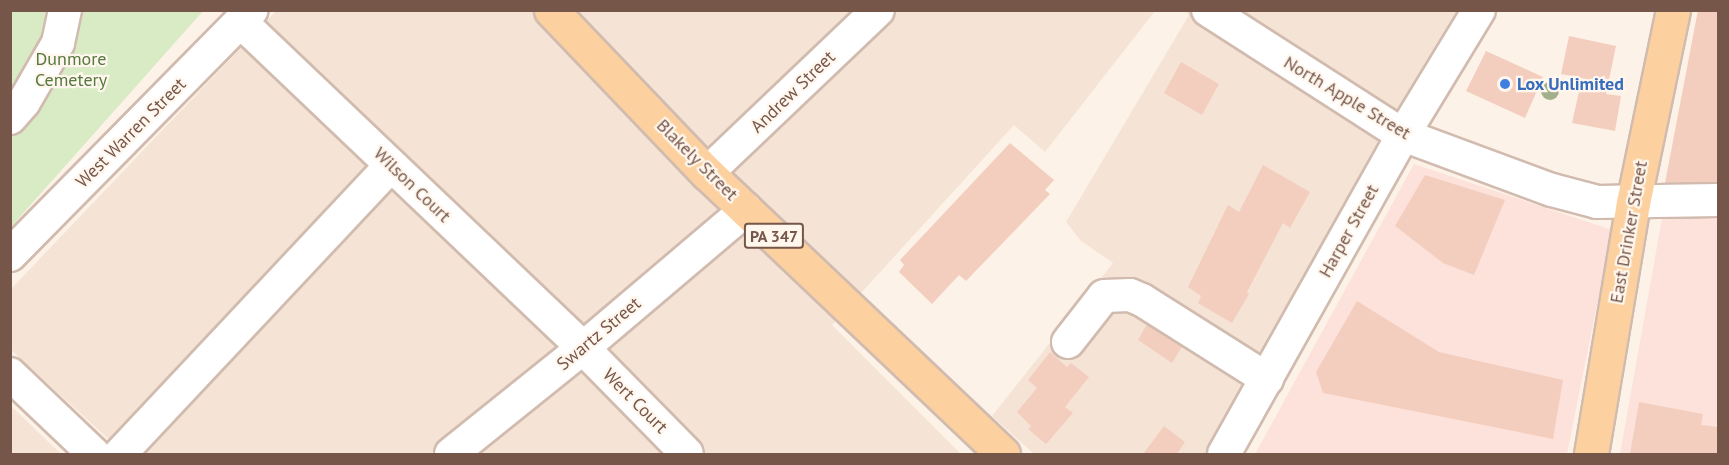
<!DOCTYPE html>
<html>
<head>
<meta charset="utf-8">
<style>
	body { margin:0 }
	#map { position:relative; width:1729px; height:465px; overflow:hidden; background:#fdf2e7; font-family:"PT Sans",sans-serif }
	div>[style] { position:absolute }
	.residential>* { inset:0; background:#f5e4d5 }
	.commercial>* { inset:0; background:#fde2db }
	.green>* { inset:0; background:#d8ebc5 }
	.building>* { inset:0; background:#f3cebe }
	.roads { filter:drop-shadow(2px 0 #d1bbaf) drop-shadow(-2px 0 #d1bbaf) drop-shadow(0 2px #d1bbaf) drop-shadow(0 -2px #d1bbaf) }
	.minor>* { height:32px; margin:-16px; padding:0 16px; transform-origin:16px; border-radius:16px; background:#fff }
	.major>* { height:33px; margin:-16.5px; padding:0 16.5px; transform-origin:16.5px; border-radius:16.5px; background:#fcd19f }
	.trees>* { width:18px; height:18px; margin:-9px; border-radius:50%; background:#a1af8b }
	.dots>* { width:16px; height:16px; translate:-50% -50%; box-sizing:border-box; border:3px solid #fff7ee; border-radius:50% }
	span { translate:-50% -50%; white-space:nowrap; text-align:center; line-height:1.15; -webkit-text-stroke:4.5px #fff7ee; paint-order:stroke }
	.shield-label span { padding:2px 4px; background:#fff7ee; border:2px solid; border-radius:4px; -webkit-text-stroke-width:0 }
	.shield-label { font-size:16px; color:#77564a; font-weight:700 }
	.park-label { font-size:18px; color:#55783f }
	.shop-label { font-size:18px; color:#366cbe; font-weight:700 }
	.left { translate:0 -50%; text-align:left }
	.street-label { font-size:18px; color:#77564a }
	.frame { position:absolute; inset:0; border:12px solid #77564a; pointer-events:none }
</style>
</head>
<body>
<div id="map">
	<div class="residential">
		<div style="clip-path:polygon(276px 11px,1155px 11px,1045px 152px,1014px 125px,832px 325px,961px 454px,125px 454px,11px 350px,10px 290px)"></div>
		<div style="clip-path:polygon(1185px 11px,1456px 11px,1380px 137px,1206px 454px,1034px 454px,992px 416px,1113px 263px,1081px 241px,1066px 222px,1189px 15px)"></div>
		<div style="clip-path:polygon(11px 406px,61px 454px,11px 454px)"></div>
	</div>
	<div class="commercial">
		<div style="clip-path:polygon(1414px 164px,1612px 230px,1567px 454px,1255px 454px)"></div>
		<div style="clip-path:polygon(1662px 218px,1718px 218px,1718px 454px,1620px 454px)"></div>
	</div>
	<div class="green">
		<div style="clip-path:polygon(11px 11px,203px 11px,11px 227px)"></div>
	</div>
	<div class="building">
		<div style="clip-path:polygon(1698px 10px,1719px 10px,1719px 182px,1665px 183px)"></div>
		<div style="clip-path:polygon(1569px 36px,1616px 46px,1606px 94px,1621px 96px,1615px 131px,1572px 123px,1582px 78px,1561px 74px)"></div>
		<div style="clip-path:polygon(1486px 51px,1543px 77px,1525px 118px,1466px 91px)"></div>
		<div style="clip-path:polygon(1181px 62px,1219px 84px,1202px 115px,1164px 93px)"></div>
		<div style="clip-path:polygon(1010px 143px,1054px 180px,1045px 190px,1050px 194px,966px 281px,959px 275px,932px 304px,899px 272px,904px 265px,900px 260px)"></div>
		<div style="clip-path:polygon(1263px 165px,1310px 192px,1290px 228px,1283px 223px,1247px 292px,1249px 294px,1232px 323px,1198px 303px,1201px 296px,1188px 287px,1228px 205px,1239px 212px)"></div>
		<div style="clip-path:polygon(1425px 175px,1505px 200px,1474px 275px,1443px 263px,1395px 226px)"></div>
		<div style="clip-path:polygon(1357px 301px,1439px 352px,1563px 380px,1553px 439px,1323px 393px,1316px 372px)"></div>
		<div style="clip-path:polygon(1147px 324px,1182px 347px,1172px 363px,1138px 340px)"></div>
		<div style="clip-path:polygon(1050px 352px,1067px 367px,1071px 363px,1089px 377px,1065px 407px,1073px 413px,1046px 444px,1028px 429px,1031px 426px,1017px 412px,1037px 388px,1028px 380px)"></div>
		<div style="clip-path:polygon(1639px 402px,1703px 414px,1701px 425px,1719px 427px,1719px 454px,1630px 454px)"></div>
		<div style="clip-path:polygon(1164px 426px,1185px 442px,1177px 454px,1143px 454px)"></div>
	</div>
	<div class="roads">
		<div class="minor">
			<div style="left:1208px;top:10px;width:232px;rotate:32.7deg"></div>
			<div style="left:1403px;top:135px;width:159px;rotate:20.3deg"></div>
			<div style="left:1552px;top:190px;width:47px;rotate:14.9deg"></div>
			<div style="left:1597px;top:202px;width:121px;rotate:-0.9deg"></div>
			<div style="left:241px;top:22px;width:472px;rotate:43.6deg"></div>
			<div style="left:583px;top:348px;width:148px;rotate:45.5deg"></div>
			<div style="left:10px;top:118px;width:21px;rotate:-49deg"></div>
			<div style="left:24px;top:102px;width:68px;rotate:-60deg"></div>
			<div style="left:58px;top:43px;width:34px;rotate:-78deg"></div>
			<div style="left:707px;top:173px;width:236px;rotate:-43.6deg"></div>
			<div style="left:10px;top:255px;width:344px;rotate:-45.4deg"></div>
			<div style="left:1068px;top:342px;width:58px;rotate:-52deg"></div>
			<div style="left:1104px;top:296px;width:26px;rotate:-2deg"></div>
			<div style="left:1130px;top:295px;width:13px;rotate:23deg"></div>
			<div style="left:1142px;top:300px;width:148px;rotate:32.3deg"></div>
			<div style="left:10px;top:374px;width:116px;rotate:43.6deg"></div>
			<div style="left:120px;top:454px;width:396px;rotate:-46.8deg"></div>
			<div style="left:451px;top:454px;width:169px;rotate:-38.8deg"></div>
			<div style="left:583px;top:348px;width:214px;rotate:-40.3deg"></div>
			<div style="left:1224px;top:454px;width:366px;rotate:-60.7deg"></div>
			<div style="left:1403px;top:135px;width:146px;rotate:-58.7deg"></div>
		</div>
		<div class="major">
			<div style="left:551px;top:10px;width:226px;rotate:46.3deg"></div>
			<div style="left:707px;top:173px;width:408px;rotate:43.5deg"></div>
			<div style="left:1591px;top:454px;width:254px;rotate:-80.5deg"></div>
			<div style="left:1633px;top:203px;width:197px;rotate:-78.3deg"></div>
		</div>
	</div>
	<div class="trees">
		<div style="left:1550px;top:91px"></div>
	</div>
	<div class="dots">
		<div style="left:1505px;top:84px;background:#3f7fe0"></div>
	</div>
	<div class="shield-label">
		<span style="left:774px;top:236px">PA 347</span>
	</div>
	<div class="park-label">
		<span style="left:71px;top:70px">Dunmore<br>Cemetery</span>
	</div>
	<div class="shop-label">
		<span class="left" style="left:1517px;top:84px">Lox Unlimited</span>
	</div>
	<div class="street-label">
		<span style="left:793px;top:92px;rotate:-44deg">Andrew Street</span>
		<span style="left:1347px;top:98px;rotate:31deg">North Apple Street</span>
		<span style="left:131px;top:133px;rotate:-45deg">West Warren Street</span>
		<span style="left:697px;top:160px;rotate:45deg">Blakely Street</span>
		<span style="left:412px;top:185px;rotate:44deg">Wilson Court</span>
		<span style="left:1349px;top:231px;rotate:-61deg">Harper Street</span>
		<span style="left:1629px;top:232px;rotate:-80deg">East Drinker Street</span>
		<span style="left:599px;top:334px;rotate:-40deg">Swartz Street</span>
		<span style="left:635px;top:401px;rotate:45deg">Wert Court</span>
	</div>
	<div class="frame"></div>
</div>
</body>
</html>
